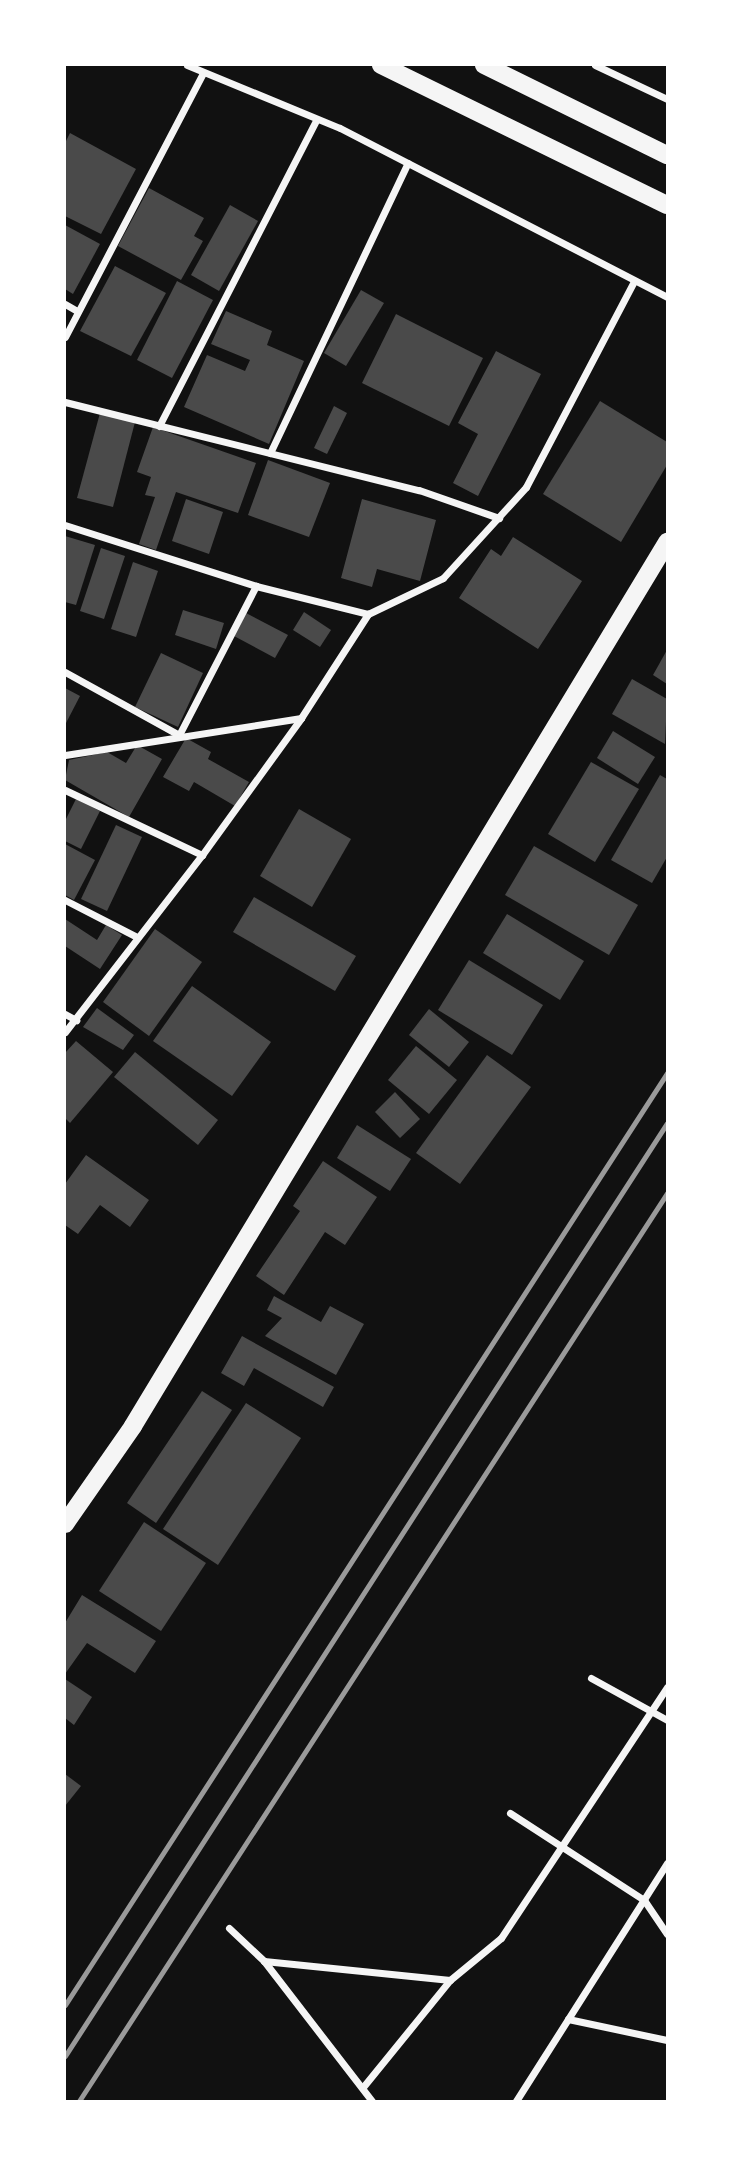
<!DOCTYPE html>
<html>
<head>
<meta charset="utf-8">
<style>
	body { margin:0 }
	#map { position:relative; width:732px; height:2166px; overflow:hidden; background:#111; font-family:"Times New Roman",serif }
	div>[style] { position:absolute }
	.building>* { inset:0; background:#4a4a4a }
	.minor>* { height:7px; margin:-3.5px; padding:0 3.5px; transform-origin:3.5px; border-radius:3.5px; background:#f5f5f5 }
	.primary>* { height:18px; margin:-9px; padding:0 9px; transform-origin:9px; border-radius:9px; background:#f5f5f5 }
	.rail>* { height:5px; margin:-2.5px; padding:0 2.5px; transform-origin:2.5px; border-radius:2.5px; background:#9a9a9a }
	span { translate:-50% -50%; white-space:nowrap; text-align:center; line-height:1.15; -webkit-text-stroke:7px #fff; paint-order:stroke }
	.frame { position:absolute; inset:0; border:66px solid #fff; pointer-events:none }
</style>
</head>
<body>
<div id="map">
	<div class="building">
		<div style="clip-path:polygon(70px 133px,136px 169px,101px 234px,65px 216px,65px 143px)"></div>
		<div style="clip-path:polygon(149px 188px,204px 218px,194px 236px,203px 241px,181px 280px,118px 246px)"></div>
		<div style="clip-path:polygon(230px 205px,258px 221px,219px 291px,191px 275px)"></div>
		<div style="clip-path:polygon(65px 225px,100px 244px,73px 294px,65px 289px)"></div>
		<div style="clip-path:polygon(115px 266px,166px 293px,131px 356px,80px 331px)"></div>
		<div style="clip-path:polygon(177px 281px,213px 300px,172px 378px,137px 360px)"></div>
		<div style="clip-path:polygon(361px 290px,384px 303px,346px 366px,324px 353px)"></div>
		<div style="clip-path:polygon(226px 311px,272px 331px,267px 345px,304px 361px,269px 444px,184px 407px,207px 355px,245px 371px,250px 360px,211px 344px)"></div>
		<div style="clip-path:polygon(396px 314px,483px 358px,449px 426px,362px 383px)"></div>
		<div style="clip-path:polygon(496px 351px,541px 374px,478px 496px,453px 483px,478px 434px,458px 423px)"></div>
		<div style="clip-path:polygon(600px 401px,667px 442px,667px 465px,621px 542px,543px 494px)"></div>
		<div style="clip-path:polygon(334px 406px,347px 413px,327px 454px,314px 448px)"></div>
		<div style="clip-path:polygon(100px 413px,135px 422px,113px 507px,77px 498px)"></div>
		<div style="clip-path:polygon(153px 427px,256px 463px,238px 513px,176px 492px,156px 550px,139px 544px,155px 497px,145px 495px,151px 477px,137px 472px)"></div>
		<div style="clip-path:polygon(268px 460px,330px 483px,309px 537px,248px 515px)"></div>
		<div style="clip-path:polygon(186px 499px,223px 512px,209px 554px,172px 541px)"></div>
		<div style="clip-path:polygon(362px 499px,436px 520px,420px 581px,377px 569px,372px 587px,341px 578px)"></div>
		<div style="clip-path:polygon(65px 536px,95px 545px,76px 605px,65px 602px)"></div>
		<div style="clip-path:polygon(513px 537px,582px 581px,538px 649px,459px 598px,491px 549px,501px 556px)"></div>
		<div style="clip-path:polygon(101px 548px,125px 556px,104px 619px,80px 611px)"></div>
		<div style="clip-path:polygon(133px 562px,158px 571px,136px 637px,111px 629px)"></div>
		<div style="clip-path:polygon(183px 610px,224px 623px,216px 649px,175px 635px)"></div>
		<div style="clip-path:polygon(304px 612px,331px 630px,320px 647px,293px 630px)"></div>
		<div style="clip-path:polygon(246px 613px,288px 635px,275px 658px,234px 636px)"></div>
		<div style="clip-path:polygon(667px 650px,667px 684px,653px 675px)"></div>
		<div style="clip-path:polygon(161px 653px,203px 673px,178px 727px,135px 707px)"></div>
		<div style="clip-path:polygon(632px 679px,667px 699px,665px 744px,612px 714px)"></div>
		<div style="clip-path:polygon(65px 688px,80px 696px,65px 725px)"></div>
		<div style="clip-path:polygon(613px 731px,655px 757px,638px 784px,597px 758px)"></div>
		<div style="clip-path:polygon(186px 738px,211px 752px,208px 759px,249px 782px,235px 806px,194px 782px,189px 791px,163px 777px)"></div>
		<div style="clip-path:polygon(137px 745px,162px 759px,129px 817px,65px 780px,69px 760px,107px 752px,126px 763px)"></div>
		<div style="clip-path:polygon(591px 762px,639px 789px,595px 862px,548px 834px)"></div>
		<div style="clip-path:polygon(660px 775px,667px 779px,667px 857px,652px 883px,611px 860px)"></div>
		<div style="clip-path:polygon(76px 799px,100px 811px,81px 849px,65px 841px,65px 821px)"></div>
		<div style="clip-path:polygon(299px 809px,351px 839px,312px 907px,260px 876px)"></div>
		<div style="clip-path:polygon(116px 825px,142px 837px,107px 911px,81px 899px)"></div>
		<div style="clip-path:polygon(65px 844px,95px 860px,74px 900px,65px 895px)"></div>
		<div style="clip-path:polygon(534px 846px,638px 905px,609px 955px,505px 895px)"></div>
		<div style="clip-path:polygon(254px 897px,356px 956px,335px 991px,233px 932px)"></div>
		<div style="clip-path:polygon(507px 914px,584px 961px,560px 1000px,483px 953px)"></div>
		<div style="clip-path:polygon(65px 919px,97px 940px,106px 925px,122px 935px,100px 969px,65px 946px)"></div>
		<div style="clip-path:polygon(155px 929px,202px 962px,149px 1036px,103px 1002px)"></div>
		<div style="clip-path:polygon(469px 960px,543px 1005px,512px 1055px,438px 1010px)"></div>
		<div style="clip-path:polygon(192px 986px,271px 1042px,232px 1096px,153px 1041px)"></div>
		<div style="clip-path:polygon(97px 1008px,134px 1035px,123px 1050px,83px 1027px)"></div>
		<div style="clip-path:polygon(429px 1009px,469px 1042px,449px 1067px,409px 1035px)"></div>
		<div style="clip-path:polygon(76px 1041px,113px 1072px,70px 1123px,65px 1118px,65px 1053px)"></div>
		<div style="clip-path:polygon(416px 1046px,457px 1080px,429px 1114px,388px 1080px)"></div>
		<div style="clip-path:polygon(135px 1052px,218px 1120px,198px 1145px,114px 1077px)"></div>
		<div style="clip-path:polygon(487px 1055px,531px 1087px,460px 1184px,416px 1153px)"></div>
		<div style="clip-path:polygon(395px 1092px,420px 1119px,400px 1138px,375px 1112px)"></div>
		<div style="clip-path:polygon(357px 1125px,411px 1159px,390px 1191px,337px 1158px)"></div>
		<div style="clip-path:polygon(86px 1155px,149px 1200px,130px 1227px,100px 1205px,78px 1234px,65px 1225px,65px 1184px)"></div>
		<div style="clip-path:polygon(323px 1161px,377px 1197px,345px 1245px,325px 1232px,284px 1295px,256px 1276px,300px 1211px,293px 1206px)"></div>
		<div style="clip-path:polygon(274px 1296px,321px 1322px,330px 1306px,364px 1324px,336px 1375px,265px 1336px,282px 1318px,267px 1310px)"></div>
		<div style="clip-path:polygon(242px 1336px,334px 1387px,323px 1407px,254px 1368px,244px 1386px,221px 1373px)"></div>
		<div style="clip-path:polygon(202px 1391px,232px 1410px,156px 1523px,127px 1503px)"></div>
		<div style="clip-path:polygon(246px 1403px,301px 1438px,218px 1565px,163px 1529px)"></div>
		<div style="clip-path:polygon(144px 1522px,206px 1563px,161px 1631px,99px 1591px)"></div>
		<div style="clip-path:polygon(82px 1595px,156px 1641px,135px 1673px,87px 1643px,65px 1674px,65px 1623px)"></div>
		<div style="clip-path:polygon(65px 1679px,92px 1697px,74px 1725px,65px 1718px)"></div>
		<div style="clip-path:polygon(65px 1774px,81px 1786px,65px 1806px)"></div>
	</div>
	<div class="minor">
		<div style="left:187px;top:65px;width:165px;rotate:22.4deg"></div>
		<div style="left:340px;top:128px;width:368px;rotate:27.3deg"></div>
		<div style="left:595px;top:65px;width:80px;rotate:25.3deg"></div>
		<div style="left:65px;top:304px;width:14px;rotate:30deg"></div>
		<div style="left:65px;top:337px;width:298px;rotate:-62.4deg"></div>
		<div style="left:65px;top:402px;width:365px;rotate:14deg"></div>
		<div style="left:419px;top:490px;width:85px;rotate:19.3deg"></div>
		<div style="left:159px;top:426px;width:345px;rotate:-62.8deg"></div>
		<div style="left:270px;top:453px;width:321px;rotate:-64.6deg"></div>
		<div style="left:65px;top:525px;width:201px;rotate:17.7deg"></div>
		<div style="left:256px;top:586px;width:115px;rotate:14deg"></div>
		<div style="left:65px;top:672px;width:130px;rotate:28.9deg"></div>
		<div style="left:179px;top:735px;width:168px;rotate:-62.7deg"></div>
		<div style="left:65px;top:755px;width:239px;rotate:-8.9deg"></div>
		<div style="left:65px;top:790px;width:152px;rotate:25.4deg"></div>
		<div style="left:65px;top:900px;width:79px;rotate:27.2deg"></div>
		<div style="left:65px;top:1014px;width:13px;rotate:29deg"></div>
		<div style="left:65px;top:1032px;width:224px;rotate:-52.3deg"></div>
		<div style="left:202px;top:855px;width:169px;rotate:-54.1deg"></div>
		<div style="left:301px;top:718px;width:124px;rotate:-57.2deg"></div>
		<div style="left:368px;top:614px;width:83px;rotate:-25.6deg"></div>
		<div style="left:443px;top:578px;width:123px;rotate:-47.6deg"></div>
		<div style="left:526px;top:487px;width:233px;rotate:-62.3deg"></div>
		<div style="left:591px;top:1678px;width:87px;rotate:28.9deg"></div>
		<div style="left:510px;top:1813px;width:160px;rotate:33deg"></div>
		<div style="left:644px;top:1900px;width:41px;rotate:55.9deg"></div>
		<div style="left:229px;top:1928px;width:48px;rotate:43.3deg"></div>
		<div style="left:264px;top:1961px;width:177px;rotate:52.4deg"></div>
		<div style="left:264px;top:1961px;width:187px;rotate:5.8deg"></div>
		<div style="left:568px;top:2019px;width:101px;rotate:12deg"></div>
		<div style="left:363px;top:2087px;width:138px;rotate:-50.9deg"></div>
		<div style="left:450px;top:1980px;width:66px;rotate:-39.5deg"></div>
		<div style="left:501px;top:1938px;width:301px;rotate:-56.5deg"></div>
		<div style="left:516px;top:2101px;width:282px;rotate:-57.6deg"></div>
	</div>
	<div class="primary">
		<div style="left:381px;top:65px;width:318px;rotate:26.1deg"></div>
		<div style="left:484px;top:65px;width:204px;rotate:26.2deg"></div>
		<div style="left:65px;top:1524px;width:119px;rotate:-55.2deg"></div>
		<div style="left:133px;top:1426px;width:1033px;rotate:-58.86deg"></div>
	</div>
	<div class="rail">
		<div style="left:65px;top:2005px;width:1110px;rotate:-57.14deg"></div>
		<div style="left:65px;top:2056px;width:1110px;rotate:-57.17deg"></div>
		<div style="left:79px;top:2101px;width:1082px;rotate:-57.07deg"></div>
	</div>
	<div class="frame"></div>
</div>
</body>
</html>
